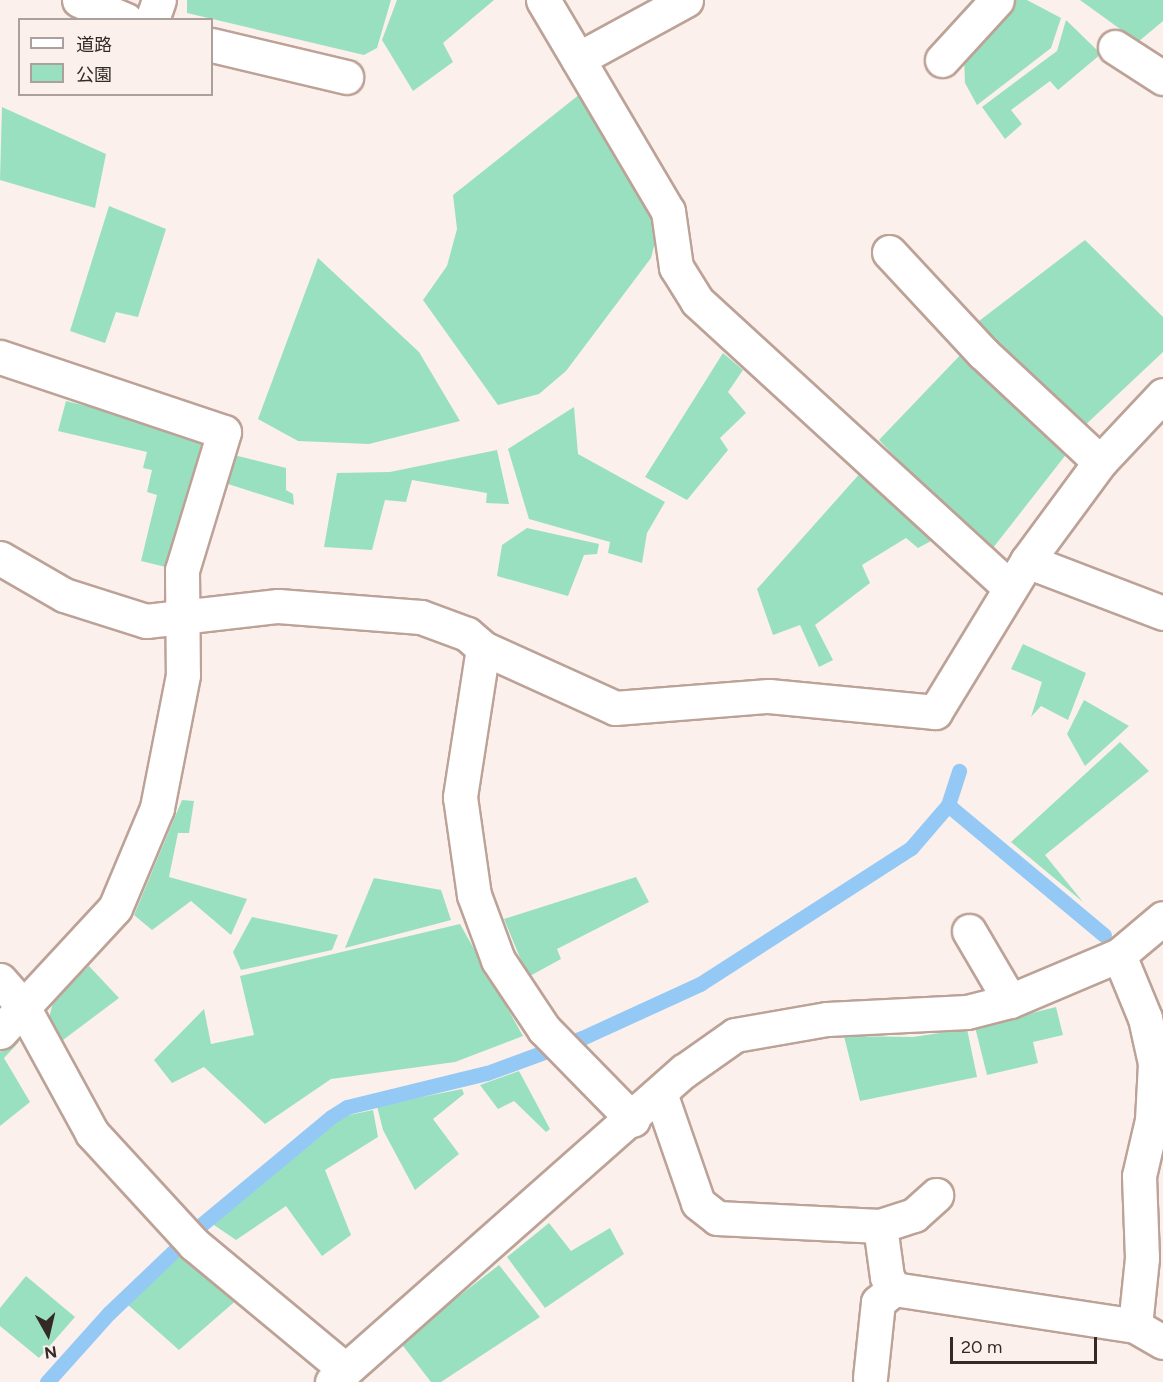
<!DOCTYPE html>
<html>
<head>
<meta charset="utf-8">
<style>
	body { margin:0 }
	#map { position:relative; width:1163px; height:1382px; overflow:hidden; background:#fbf0eb; font-family:Figtree,"Noto Sans JP",sans-serif }
	div>[style] { position:absolute }
	.green>* { inset:0; background:#99e0c0 }
	.stream>* { height:15px; margin:-7.5px; padding:0 7.5px; transform-origin:7.5px; border-radius:7.5px; background:#94c9f6 }
	.roads { filter:drop-shadow(2px 0 #bca297) drop-shadow(-2px 0 #bca297) drop-shadow(0 2px #bca297) drop-shadow(0 -2px #bca297) }
	.minor>* { height:33px; margin:-16.5px; padding:0 16.5px; transform-origin:16.5px; border-radius:16.5px; background:#fff }
	span { translate:-50% -50%; white-space:nowrap; text-align:center; line-height:1.15; -webkit-text-stroke:4.5px #fbf0eb; paint-order:stroke }
	.legend { position:absolute; left:18px; top:18px; width:195px; height:78px; box-sizing:border-box; background:#fbf0eb; border:2px solid #aba09c; margin:0; padding:8px 10px; list-style:none; font-size:18px; color:#332925 }
	.legend li { display:flex; align-items:center; gap:12px; height:30px }
	.legend b { width:30px; border:2px solid #aba09c }
	.north { position:absolute; left:18px; top:1304px; width:60px; height:60px; -webkit-text-stroke:4px #fbf0eb; paint-order:stroke; rotate:172deg; font-size:16px; font-weight:700; line-height:24px; text-align:center; color:#332925 }
	.north::after { content:''; display:block; margin:auto; width:21px; height:27px; background:#332925; clip-path:polygon(50% 0,100% 100%,50% 72%,0 100%) }
	.scale { position:absolute; left:950px; top:1337px; width:147px; height:27px; box-sizing:border-box; border:3px solid #332925; border-top:0; padding-left:8px; font-size:18px; line-height:21px; white-space:nowrap; color:#332925; -webkit-text-stroke:4px #fbf0eb; paint-order:stroke }
</style>
</head>
<body>
<div id="map">
	<div class="green">
		<div style="clip-path:polygon(187px 0,391px 0,377px 48px,364px 55px,187px 13px)"></div>
		<div style="clip-path:polygon(397px 0,494px 0,443px 43px,453px 62px,413px 91px,382px 40px)"></div>
		<div style="clip-path:polygon(1015px 0,1027px 0,1061px 18px,1051px 48px,977px 105px,965px 83px,964px 57px)"></div>
		<div style="clip-path:polygon(1080px 0,1163px 0,1163px 21px,1138px 42px)"></div>
		<div style="clip-path:polygon(1066px 20px,1101px 54px,1058px 90px,1050px 81px,1011px 110px,1022px 124px,1005px 139px,982px 107px,1057px 51px)"></div>
		<div style="clip-path:polygon(580px 94px,659px 227px,651px 258px,566px 371px,539px 394px,498px 405px,423px 300px,447px 266px,457px 229px,453px 195px)"></div>
		<div style="clip-path:polygon(2px 107px,106px 154px,95px 208px,0 180px)"></div>
		<div style="clip-path:polygon(109px 206px,166px 229px,138px 317px,116px 312px,105px 343px,70px 331px)"></div>
		<div style="clip-path:polygon(1085px 240px,1163px 317px,1163px 352px,1080px 430px,975px 324px)"></div>
		<div style="clip-path:polygon(318px 258px,419px 352px,460px 421px,369px 444px,298px 441px,258px 419px)"></div>
		<div style="clip-path:polygon(966px 349px,1068px 452px,989px 553px,879px 440px)"></div>
		<div style="clip-path:polygon(723px 353px,743px 370px,728px 392px,746px 413px,720px 438px,728px 450px,687px 500px,645px 477px)"></div>
		<div style="clip-path:polygon(66px 401px,192px 432px,202px 441px,170px 568px,141px 561px,157px 495px,147px 492px,152px 470px,143px 468px,147px 452px,58px 431px)"></div>
		<div style="clip-path:polygon(574px 407px,578px 454px,665px 502px,647px 533px,642px 563px,608px 553px,610px 542px,529px 519px,508px 449px)"></div>
		<div style="clip-path:polygon(497px 450px,509px 504px,486px 503px,487px 493px,412px 480px,406px 502px,385px 500px,372px 550px,324px 547px,337px 473px,390px 472px)"></div>
		<div style="clip-path:polygon(234px 455px,286px 468px,286px 490px,293px 494px,294px 505px,225px 483px)"></div>
		<div style="clip-path:polygon(863px 470px,931px 541px,918px 548px,906px 538px,862px 565px,870px 583px,815px 625px,833px 660px,819px 667px,800px 625px,773px 635px,757px 589px)"></div>
		<div style="clip-path:polygon(527px 528px,599px 544px,597px 554px,584px 555px,568px 596px,497px 576px,502px 545px)"></div>
		<div style="clip-path:polygon(1023px 644px,1086px 673px,1068px 720px,1041px 706px,1031px 717px,1042px 682px,1011px 669px)"></div>
		<div style="clip-path:polygon(1084px 700px,1129px 726px,1085px 766px,1067px 734px)"></div>
		<div style="clip-path:polygon(1120px 742px,1149px 771px,1045px 855px,1083px 902px,1011px 842px)"></div>
		<div style="clip-path:polygon(182px 800px,194px 801px,189px 833px,178px 833px,169px 877px,247px 899px,231px 935px,191px 901px,152px 930px,134px 915px)"></div>
		<div style="clip-path:polygon(636px 877px,649px 902px,557px 949px,561px 959px,528px 977px,504px 919px)"></div>
		<div style="clip-path:polygon(374px 878px,441px 890px,451px 920px,345px 948px)"></div>
		<div style="clip-path:polygon(252px 917px,338px 935px,332px 950px,241px 970px,233px 952px)"></div>
		<div style="clip-path:polygon(460px 924px,523px 1036px,455px 1062px,331px 1079px,265px 1124px,204px 1067px,172px 1083px,154px 1060px,204px 1009px,211px 1044px,254px 1035px,240px 976px)"></div>
		<div style="clip-path:polygon(89px 966px,119px 998px,59px 1043px,49px 1018px,54px 998px)"></div>
		<div style="clip-path:polygon(1056px 1007px,1063px 1035px,1033px 1042px,1038px 1063px,987px 1075px,975px 1027px)"></div>
		<div style="clip-path:polygon(967px 1029px,977px 1077px,860px 1101px,844px 1036px,913px 1037px)"></div>
		<div style="clip-path:polygon(10px 1038px,19px 1042px,4px 1058px,30px 1102px,0 1126px,0 1052px)"></div>
		<div style="clip-path:polygon(519px 1071px,550px 1129px,546px 1132px,514px 1101px,498px 1109px,480px 1085px)"></div>
		<div style="clip-path:polygon(462px 1089px,464px 1094px,433px 1119px,459px 1154px,415px 1190px,383px 1130px,377px 1106px)"></div>
		<div style="clip-path:polygon(373px 1110px,378px 1137px,325px 1170px,351px 1235px,322px 1256px,286px 1206px,236px 1240px,211px 1223px,345px 1116px)"></div>
		<div style="clip-path:polygon(549px 1223px,571px 1251px,610px 1228px,624px 1254px,545px 1308px,507px 1257px)"></div>
		<div style="clip-path:polygon(179px 1255px,219px 1276px,239px 1298px,179px 1350px,127px 1304px)"></div>
		<div style="clip-path:polygon(499px 1265px,540px 1317px,441px 1382px,431px 1382px,400px 1342px)"></div>
		<div style="clip-path:polygon(26px 1276px,75px 1317px,39px 1358px,0 1326px,0 1308px)"></div>
	</div>
	<div class="stream">
		<div style="left:948px;top:805px;width:203px;rotate:39.8deg"></div>
		<div style="left:47px;top:1382px;width:93px;rotate:-48.1deg"></div>
		<div style="left:109px;top:1313px;width:127px;rotate:-43.7deg"></div>
		<div style="left:201px;top:1225px;width:169px;rotate:-39.7deg"></div>
		<div style="left:331px;top:1117px;width:19px;rotate:-32deg"></div>
		<div style="left:347px;top:1107px;width:144px;rotate:-13.7deg"></div>
		<div style="left:487px;top:1073px;width:101px;rotate:-20.2deg"></div>
		<div style="left:582px;top:1038px;width:130px;rotate:-24.6deg"></div>
		<div style="left:700px;top:984px;width:251px;rotate:-32.8deg"></div>
		<div style="left:911px;top:848px;width:57px;rotate:-49.3deg"></div>
		<div style="left:948px;top:805px;width:36px;rotate:-72deg"></div>
	</div>
	<div class="roads">
		<div class="minor">
			<div style="left:79px;top:0;width:51px;rotate:23.1deg"></div>
			<div style="left:543px;top:0;width:245px;rotate:59.4deg"></div>
			<div style="left:668px;top:211px;width:57px;rotate:81.9deg"></div>
			<div style="left:676px;top:267px;width:40px;rotate:58deg"></div>
			<div style="left:697px;top:301px;width:423px;rotate:42.5deg"></div>
			<div style="left:152px;top:20px;width:21px;rotate:-71deg"></div>
			<div style="left:212px;top:45px;width:138px;rotate:13.4deg"></div>
			<div style="left:1115px;top:47px;width:57px;rotate:32.9deg"></div>
			<div style="left:578px;top:59px;width:123px;rotate:-28.6deg"></div>
			<div style="left:942px;top:60px;width:81px;rotate:-47.5deg"></div>
			<div style="left:889px;top:252px;width:138px;rotate:47.1deg"></div>
			<div style="left:983px;top:353px;width:160px;rotate:43deg"></div>
			<div style="left:0;top:357px;width:236px;rotate:18.5deg"></div>
			<div style="left:224px;top:432px;width:144px;rotate:106.9deg"></div>
			<div style="left:182px;top:570px;width:105px;rotate:89.5deg"></div>
			<div style="left:183px;top:675px;width:136px;rotate:101.1deg"></div>
			<div style="left:157px;top:808px;width:108px;rotate:112.8deg"></div>
			<div style="left:115px;top:908px;width:169px;rotate:132.8deg"></div>
			<div style="left:0;top:558px;width:74px;rotate:30deg"></div>
			<div style="left:64px;top:595px;width:86px;rotate:17.6deg"></div>
			<div style="left:146px;top:621px;width:133px;rotate:-6.5deg"></div>
			<div style="left:278px;top:606px;width:143px;rotate:4.4deg"></div>
			<div style="left:421px;top:617px;width:49px;rotate:20.3deg"></div>
			<div style="left:467px;top:634px;width:21px;rotate:41deg"></div>
			<div style="left:483px;top:648px;width:145px;rotate:24.4deg"></div>
			<div style="left:615px;top:708px;width:154px;rotate:-4.5deg"></div>
			<div style="left:769px;top:696px;width:167px;rotate:5.5deg"></div>
			<div style="left:935px;top:712px;width:177px;rotate:-58.6deg"></div>
			<div style="left:1027px;top:561px;width:123px;rotate:-53.6deg"></div>
			<div style="left:1100px;top:462px;width:92px;rotate:-46.8deg"></div>
			<div style="left:1027px;top:561px;width:146px;rotate:20.9deg"></div>
			<div style="left:483px;top:648px;width:151px;rotate:98.8deg"></div>
			<div style="left:460px;top:797px;width:99px;rotate:81.9deg"></div>
			<div style="left:474px;top:895px;width:69px;rotate:69.7deg"></div>
			<div style="left:498px;top:960px;width:83px;rotate:56.3deg"></div>
			<div style="left:544px;top:1029px;width:127px;rotate:45.6deg"></div>
			<div style="left:969px;top:931px;width:81px;rotate:59.6deg"></div>
			<div style="left:1119px;top:955px;width:68px;rotate:67.6deg"></div>
			<div style="left:1145px;top:1018px;width:46px;rotate:77.5deg"></div>
			<div style="left:1155px;top:1063px;width:57px;rotate:93deg"></div>
			<div style="left:1152px;top:1120px;width:57px;rotate:103.1deg"></div>
			<div style="left:1139px;top:1176px;width:82px;rotate:87.9deg"></div>
			<div style="left:1142px;top:1258px;width:68px;rotate:95.9deg"></div>
			<div style="left:0;top:980px;width:33px;rotate:49deg"></div>
			<div style="left:22px;top:1005px;width:146px;rotate:61.3deg"></div>
			<div style="left:92px;top:1133px;width:151px;rotate:47.4deg"></div>
			<div style="left:194px;top:1244px;width:197px;rotate:39.7deg"></div>
			<div style="left:660px;top:1093px;width:116px;rotate:70.9deg"></div>
			<div style="left:698px;top:1203px;width:24px;rotate:38deg"></div>
			<div style="left:717px;top:1218px;width:163px;rotate:2.8deg"></div>
			<div style="left:880px;top:1226px;width:51px;rotate:82.2deg"></div>
			<div style="left:887px;top:1277px;width:14px;rotate:60deg"></div>
			<div style="left:894px;top:1289px;width:244px;rotate:8.7deg"></div>
			<div style="left:1135px;top:1326px;width:32px;rotate:30deg"></div>
			<div style="left:880px;top:1226px;width:36px;rotate:-18deg"></div>
			<div style="left:914px;top:1215px;width:30px;rotate:-42deg"></div>
			<div style="left:870px;top:1378px;width:76px;rotate:-84deg"></div>
			<div style="left:878px;top:1302px;width:21px;rotate:-39deg"></div>
			<div style="left:332px;top:1382px;width:470px;rotate:-41.5deg"></div>
			<div style="left:684px;top:1071px;width:62px;rotate:-35.2deg"></div>
			<div style="left:735px;top:1035px;width:93px;rotate:-9.9deg"></div>
			<div style="left:827px;top:1019px;width:140px;rotate:-2.9deg"></div>
			<div style="left:967px;top:1012px;width:44px;rotate:-14.3deg"></div>
			<div style="left:1010px;top:1001px;width:118px;rotate:-22.9deg"></div>
			<div style="left:1119px;top:955px;width:57px;rotate:-40.1deg"></div>
		</div>
	</div>
	<ul class="legend">
	<li><b style="height:8px;background:#fff"></b>道路</li>
	<li><b style="height:16px;background:#99e0c0"></b>公園</li>
	</ul>
	<div class="north">N</div>
	<div class="scale">20 m</div>
</div>
</body>
</html>
